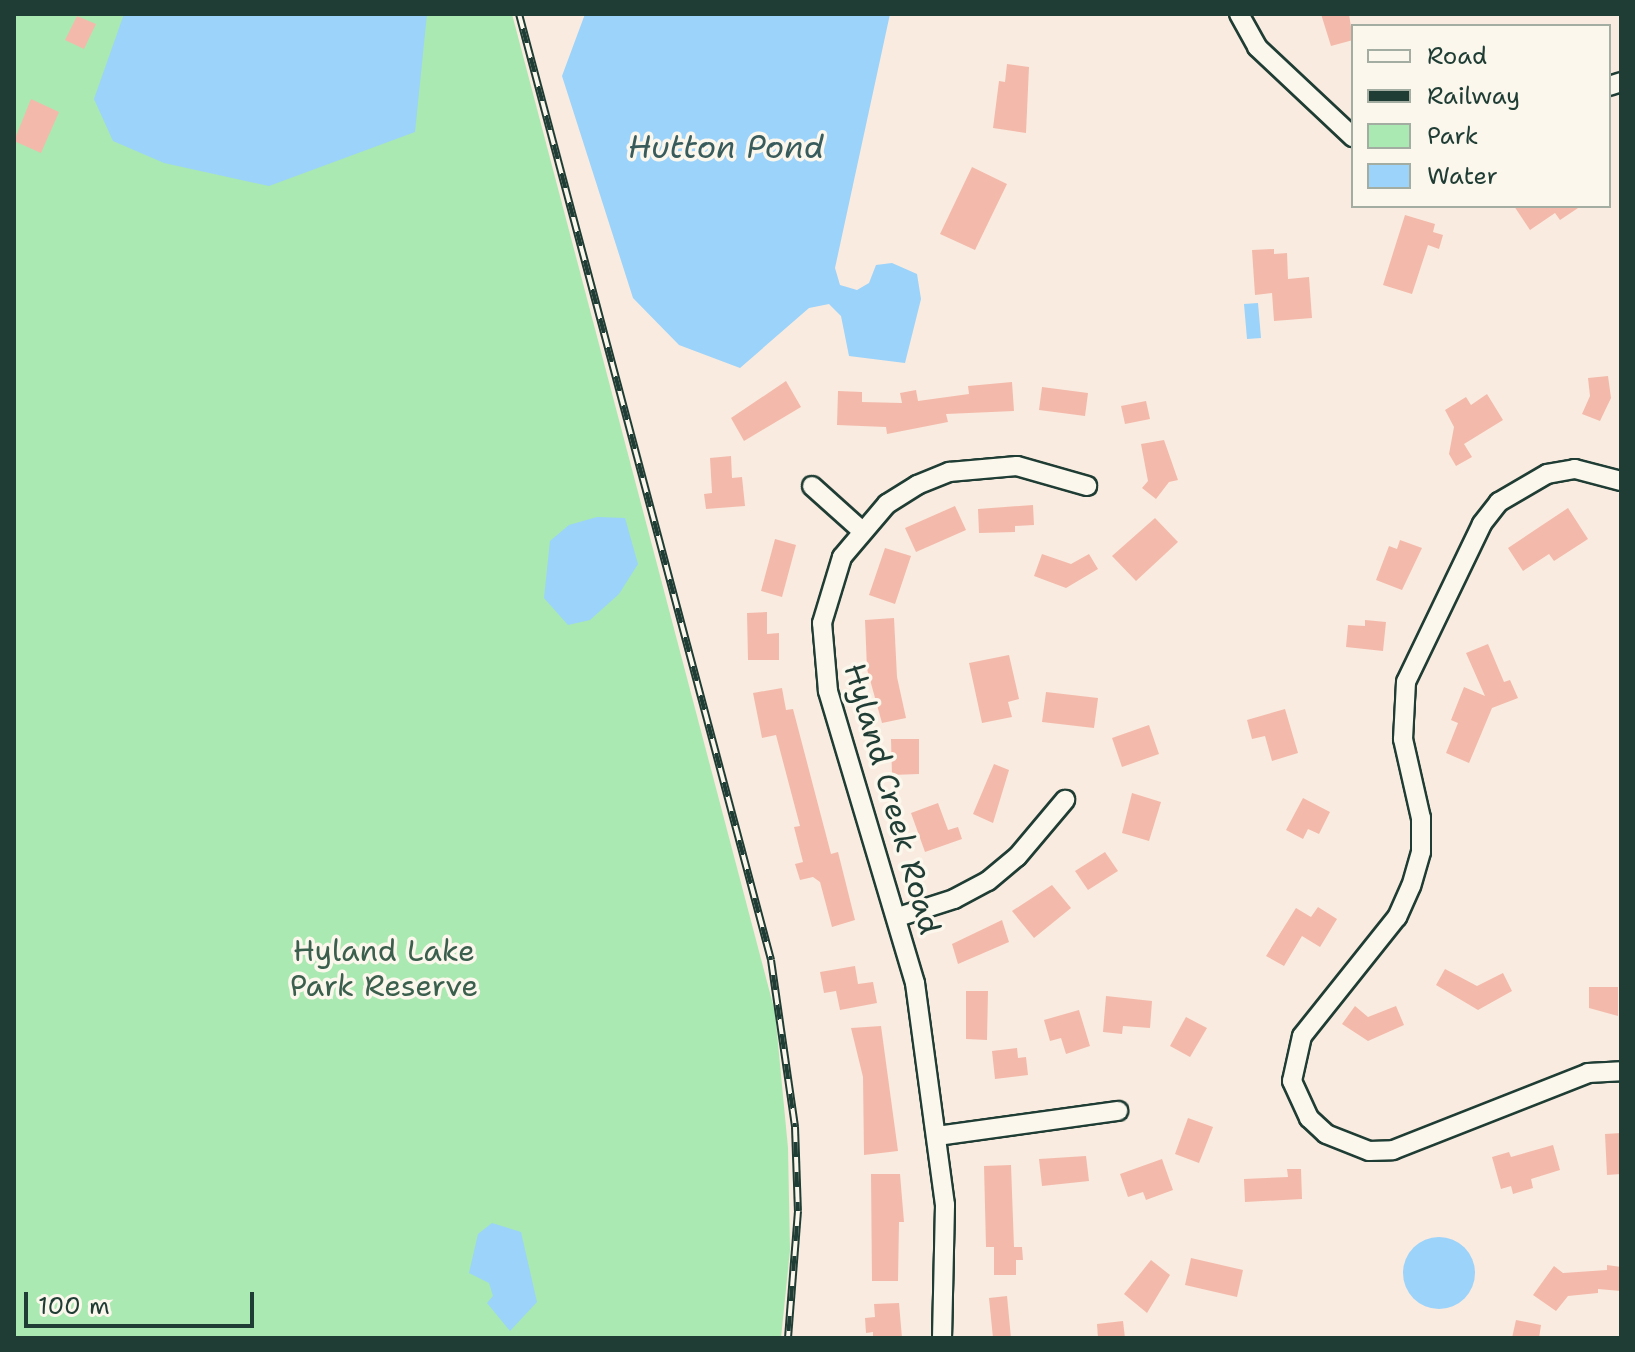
<!DOCTYPE html>
<html>
<head>
<meta charset="utf-8">
<style>
	body { margin:0 }
	#map { position:relative; width:1635px; height:1352px; overflow:hidden; background:#f9ebdf; font-family:"Shantell Sans",sans-serif }
	div>[style] { position:absolute }
	.green>* { inset:0; background:#aae9b2 }
	.water>* { inset:0; background:#9bd3fb }
	.round { border-radius:50% }
	.building>* { inset:0; background:#f3baab }
	.roads { filter:drop-shadow(2px 0 #1f3d34) drop-shadow(-2px 0 #1f3d34) drop-shadow(0 2px #1f3d34) drop-shadow(0 -2px #1f3d34) }
	.minor>* { height:18px; margin:-9px; padding:0 9px; transform-origin:9px; border-radius:9px; background:#fbf7ec }
	.rail>* { height:8px; margin-top:-4px; transform-origin:0; background:repeating-linear-gradient(90deg,#fbf7ec 0 15px,#1f3d34 0 30px); box-sizing:border-box; border-block:2px solid #1f3d34 }
	span { translate:-50% -50%; white-space:nowrap; text-align:center; line-height:1.15; -webkit-text-stroke:7px #fbf7ec; paint-order:stroke }
	.street-label { font-size:30px; color:#1f3d34 }
	.park-label { font-size:30px; color:#3b5f4d }
	.water-label { font-size:32px; color:#385b5c; font-style:italic }
	.frame { position:absolute; inset:0; border:16px solid #1f3d34; pointer-events:none }
	.legend { position:absolute; left:1351px; top:24px; width:260px; height:184px; box-sizing:border-box; background:#fbf7ec; border:2px solid #a3ada2; margin:0; padding:10px 14px; list-style:none; font-size:24px; color:#1f3d34 }
	.legend li { display:flex; align-items:center; gap:16px; height:40px }
	.legend b { width:40px; border:2px solid #a3ada2 }
	.scale { position:absolute; left:24px; top:1292px; width:230px; height:36px; box-sizing:border-box; border:4px solid #1f3d34; border-top:0; padding-left:10px; font-size:24px; line-height:28px; white-space:nowrap; color:#1f3d34; -webkit-text-stroke:6px #fbf7ec; paint-order:stroke }
</style>
</head>
<body>
<div id="map">
	<div class="green">
		<div style="clip-path:polygon(14px 14px,512px 14px,775px 1012px,788px 1148px,790px 1250px,781px 1338px,14px 1338px)"></div>
	</div>
	<div class="water">
		<div style="clip-path:polygon(124px 14px,427px 14px,415px 132px,269px 186px,164px 163px,113px 141px,94px 99px)"></div>
		<div style="clip-path:polygon(585px 14px,890px 14px,835px 268px,840px 285px,857px 290px,869px 283px,876px 265px,892px 263px,917px 274px,921px 299px,905px 363px,849px 356px,841px 316px,829px 304px,809px 308px,740px 368px,679px 345px,633px 298px,562px 76px)"></div>
		<div style="clip-path:polygon(1258px 303px,1261px 338px,1247px 339px,1244px 304px)"></div>
		<div style="clip-path:polygon(597px 517px,625px 518px,638px 564px,619px 594px,590px 620px,568px 625px,544px 598px,550px 541px,569px 525px)"></div>
		<div style="clip-path:polygon(492px 1223px,521px 1232px,537px 1302px,510px 1331px,487px 1303px,493px 1296px,489px 1283px,469px 1273px,478px 1234px)"></div>
		<div class="round" style="left:1403px;top:1237px;width:72px;height:72px"></div>
	</div>
	<div class="building">
		<div style="clip-path:polygon(1321px 14px,1349px 14px,1353px 40px,1331px 46px)"></div>
		<div style="clip-path:polygon(77px 16px,96px 24px,84px 49px,65px 40px)"></div>
		<div style="clip-path:polygon(1007px 64px,1029px 67px,1026px 133px,993px 128px,999px 81px,1005px 82px)"></div>
		<div style="clip-path:polygon(31px 99px,59px 112px,41px 153px,14px 141px)"></div>
		<div style="clip-path:polygon(972px 167px,1007px 184px,975px 250px,940px 234px)"></div>
		<div style="clip-path:polygon(1514px 206px,1581px 206px,1560px 220px,1555px 213px,1530px 230px)"></div>
		<div style="clip-path:polygon(1405px 215px,1435px 224px,1433px 232px,1443px 235px,1439px 249px,1428px 245px,1412px 294px,1383px 285px)"></div>
		<div style="clip-path:polygon(1274px 249px,1274px 254px,1287px 253px,1288px 279px,1309px 277px,1312px 318px,1274px 321px,1272px 293px,1255px 295px,1252px 250px)"></div>
		<div style="clip-path:polygon(1608px 376px,1611px 398px,1600px 421px,1582px 414px,1590px 396px,1588px 378px)"></div>
		<div style="clip-path:polygon(786px 381px,801px 407px,744px 441px,731px 418px)"></div>
		<div style="clip-path:polygon(1012px 382px,1014px 411px,946px 414px,948px 422px,887px 434px,886px 427px,837px 425px,838px 391px,862px 392px,862px 402px,902px 403px,900px 393px,916px 390px,918px 401px,969px 394px,968px 386px)"></div>
		<div style="clip-path:polygon(1042px 387px,1088px 393px,1085px 416px,1039px 410px)"></div>
		<div style="clip-path:polygon(1487px 394px,1503px 420px,1464px 444px,1472px 457px,1456px 466px,1449px 454px,1454px 427px,1445px 410px,1466px 397px,1471px 405px)"></div>
		<div style="clip-path:polygon(1146px 401px,1150px 419px,1125px 424px,1121px 406px)"></div>
		<div style="clip-path:polygon(1164px 440px,1178px 480px,1169px 482px,1156px 499px,1142px 488px,1148px 481px,1141px 444px)"></div>
		<div style="clip-path:polygon(731px 456px,732px 478px,742px 477px,745px 506px,706px 509px,704px 494px,712px 493px,710px 458px)"></div>
		<div style="clip-path:polygon(1033px 505px,1034px 525px,1015px 526px,1015px 532px,979px 533px,978px 509px)"></div>
		<div style="clip-path:polygon(955px 506px,966px 530px,916px 552px,905px 528px)"></div>
		<div style="clip-path:polygon(1568px 508px,1588px 539px,1554px 561px,1549px 554px,1523px 571px,1508px 548px)"></div>
		<div style="clip-path:polygon(1155px 518px,1178px 542px,1136px 581px,1112px 556px)"></div>
		<div style="clip-path:polygon(775px 539px,796px 545px,782px 597px,761px 591px)"></div>
		<div style="clip-path:polygon(1400px 540px,1422px 548px,1402px 590px,1376px 580px,1389px 546px,1397px 549px)"></div>
		<div style="clip-path:polygon(885px 548px,911px 556px,895px 604px,869px 595px)"></div>
		<div style="clip-path:polygon(1042px 554px,1071px 564px,1089px 554px,1098px 569px,1066px 588px,1034px 576px)"></div>
		<div style="clip-path:polygon(767px 612px,767px 634px,779px 633px,779px 660px,748px 660px,747px 613px)"></div>
		<div style="clip-path:polygon(894px 618px,897px 677px,906px 718px,882px 723px,867px 669px,865px 620px)"></div>
		<div style="clip-path:polygon(1365px 620px,1386px 622px,1383px 651px,1346px 647px,1348px 625px,1365px 626px)"></div>
		<div style="clip-path:polygon(1488px 644px,1504px 682px,1510px 680px,1518px 698px,1492px 708px,1469px 763px,1446px 753px,1458px 723px,1451px 720px,1464px 687px,1485px 696px,1466px 653px)"></div>
		<div style="clip-path:polygon(1009px 655px,1019px 699px,1008px 702px,1012px 717px,982px 723px,969px 663px)"></div>
		<div style="clip-path:polygon(782px 688px,786px 710px,793px 709px,831px 854px,838px 852px,855px 920px,832px 927px,820px 882px,813px 877px,800px 880px,795px 864px,803px 862px,794px 827px,800px 826px,776px 735px,762px 738px,753px 693px)"></div>
		<div style="clip-path:polygon(1046px 692px,1098px 698px,1094px 728px,1042px 722px)"></div>
		<div style="clip-path:polygon(1285px 709px,1298px 753px,1272px 761px,1265px 736px,1252px 739px,1247px 720px)"></div>
		<div style="clip-path:polygon(1149px 725px,1159px 754px,1122px 767px,1112px 738px)"></div>
		<div style="clip-path:polygon(891px 739px,919px 739px,919px 774px,892px 775px)"></div>
		<div style="clip-path:polygon(994px 764px,1009px 770px,993px 823px,973px 814px)"></div>
		<div style="clip-path:polygon(1132px 793px,1161px 802px,1149px 841px,1122px 833px)"></div>
		<div style="clip-path:polygon(1303px 798px,1330px 812px,1319px 834px,1308px 829px,1303px 839px,1286px 830px)"></div>
		<div style="clip-path:polygon(938px 803px,948px 830px,958px 827px,962px 839px,925px 852px,911px 813px)"></div>
		<div style="clip-path:polygon(1105px 852px,1118px 871px,1088px 890px,1075px 871px)"></div>
		<div style="clip-path:polygon(1052px 885px,1071px 908px,1034px 938px,1012px 911px)"></div>
		<div style="clip-path:polygon(1318px 907px,1337px 919px,1320px 947px,1302px 936px,1284px 966px,1266px 956px,1296px 908px,1311px 917px)"></div>
		<div style="clip-path:polygon(1002px 920px,1009px 942px,958px 964px,952px 944px)"></div>
		<div style="clip-path:polygon(855px 966px,858px 984px,873px 982px,877px 1003px,840px 1010px,836px 991px,824px 993px,820px 972px)"></div>
		<div style="clip-path:polygon(1445px 969px,1477px 986px,1503px 973px,1512px 991px,1478px 1010px,1436px 985px)"></div>
		<div style="clip-path:polygon(1589px 987px,1618px 987px,1618px 1016px,1589px 1008px)"></div>
		<div style="clip-path:polygon(966px 991px,988px 991px,987px 1040px,966px 1039px)"></div>
		<div style="clip-path:polygon(1106px 996px,1152px 1001px,1150px 1028px,1123px 1026px,1122px 1034px,1103px 1032px)"></div>
		<div style="clip-path:polygon(1355px 1006px,1368px 1017px,1396px 1006px,1404px 1025px,1368px 1041px,1342px 1024px)"></div>
		<div style="clip-path:polygon(1079px 1010px,1090px 1046px,1066px 1054px,1061px 1038px,1050px 1041px,1044px 1020px)"></div>
		<div style="clip-path:polygon(1186px 1017px,1207px 1028px,1190px 1057px,1170px 1046px)"></div>
		<div style="clip-path:polygon(881px 1026px,898px 1151px,864px 1155px,863px 1077px,851px 1028px)"></div>
		<div style="clip-path:polygon(1017px 1048px,1018px 1058px,1026px 1057px,1028px 1075px,995px 1079px,992px 1051px)"></div>
		<div style="clip-path:polygon(1188px 1118px,1213px 1127px,1199px 1163px,1175px 1154px)"></div>
		<div style="clip-path:polygon(1621px 1133px,1621px 1174px,1607px 1175px,1605px 1134px)"></div>
		<div style="clip-path:polygon(1553px 1145px,1560px 1170px,1531px 1179px,1533px 1188px,1513px 1194px,1511px 1186px,1501px 1189px,1492px 1157px,1509px 1152px,1511px 1157px)"></div>
		<div style="clip-path:polygon(1086px 1156px,1089px 1181px,1042px 1186px,1039px 1159px)"></div>
		<div style="clip-path:polygon(1162px 1159px,1173px 1190px,1146px 1200px,1143px 1192px,1128px 1197px,1120px 1174px)"></div>
		<div style="clip-path:polygon(1011px 1165px,1014px 1247px,1022px 1247px,1023px 1260px,1016px 1260px,1016px 1275px,994px 1275px,994px 1247px,986px 1247px,984px 1166px)"></div>
		<div style="clip-path:polygon(1287px 1169px,1301px 1169px,1302px 1199px,1245px 1202px,1244px 1179px,1288px 1177px)"></div>
		<div style="clip-path:polygon(871px 1174px,900px 1174px,904px 1222px,899px 1222px,898px 1281px,872px 1281px)"></div>
		<div style="clip-path:polygon(1191px 1258px,1243px 1270px,1237px 1297px,1185px 1285px)"></div>
		<div style="clip-path:polygon(1151px 1260px,1170px 1275px,1147px 1313px,1124px 1294px)"></div>
		<div style="clip-path:polygon(1607px 1265px,1621px 1267px,1621px 1291px,1598px 1289px,1598px 1293px,1568px 1296px,1556px 1311px,1533px 1295px,1554px 1266px,1563px 1273px,1607px 1270px)"></div>
		<div style="clip-path:polygon(1007px 1296px,1011px 1338px,993px 1338px,989px 1298px)"></div>
		<div style="clip-path:polygon(899px 1303px,902px 1338px,873px 1338px,873px 1332px,866px 1333px,865px 1318px,875px 1317px,874px 1304px)"></div>
		<div style="clip-path:polygon(1516px 1320px,1541px 1325px,1539px 1338px,1512px 1338px)"></div>
		<div style="clip-path:polygon(1123px 1321px,1125px 1338px,1098px 1338px,1097px 1324px)"></div>
	</div>
	<div class="roads">
		<div class="minor">
			<div style="left:1239px;top:14px;width:38px;rotate:61deg"></div>
			<div style="left:1257px;top:47px;width:132px;rotate:43.2deg"></div>
			<div style="left:1609px;top:86px;width:13px;rotate:-18deg"></div>
			<div style="left:1621px;top:481px;width:48px;rotate:-165.4deg"></div>
			<div style="left:1575px;top:469px;width:28px;rotate:170deg"></div>
			<div style="left:1547px;top:474px;width:56px;rotate:149.7deg"></div>
			<div style="left:1499px;top:502px;width:28px;rotate:128deg"></div>
			<div style="left:1482px;top:524px;width:175px;rotate:115.7deg"></div>
			<div style="left:1406px;top:682px;width:57px;rotate:93deg"></div>
			<div style="left:1403px;top:739px;width:81px;rotate:77.2deg"></div>
			<div style="left:1421px;top:818px;width:34px;rotate:90deg"></div>
			<div style="left:1421px;top:852px;width:35px;rotate:106deg"></div>
			<div style="left:1411px;top:886px;width:34px;rotate:114deg"></div>
			<div style="left:1397px;top:917px;width:152px;rotate:128.6deg"></div>
			<div style="left:1302px;top:1036px;width:46px;rotate:102.5deg"></div>
			<div style="left:1292px;top:1081px;width:41px;rotate:65.3deg"></div>
			<div style="left:1309px;top:1118px;width:23px;rotate:43deg"></div>
			<div style="left:1326px;top:1134px;width:46px;rotate:21.6deg"></div>
			<div style="left:1369px;top:1151px;width:24px;rotate:-2deg"></div>
			<div style="left:1393px;top:1150px;width:210px;rotate:-21.5deg"></div>
			<div style="left:1588px;top:1073px;width:33px;rotate:-3deg"></div>
			<div style="left:812px;top:486px;width:66px;rotate:41.9deg"></div>
			<div style="left:898px;top:917px;width:59px;rotate:-17.8deg"></div>
			<div style="left:954px;top:899px;width:38px;rotate:-28deg"></div>
			<div style="left:988px;top:881px;width:38px;rotate:-40deg"></div>
			<div style="left:1017px;top:857px;width:75px;rotate:-49.9deg"></div>
			<div style="left:937px;top:1136px;width:183px;rotate:-7.9deg"></div>
			<div style="left:942px;top:1338px;width:133px;rotate:-88.7deg"></div>
			<div style="left:945px;top:1205px;width:224px;rotate:-97.7deg"></div>
			<div style="left:915px;top:983px;width:305px;rotate:-106.6deg"></div>
			<div style="left:828px;top:691px;width:68px;rotate:-95deg"></div>
			<div style="left:822px;top:623px;width:69px;rotate:-73.1deg"></div>
			<div style="left:842px;top:557px;width:70px;rotate:-49.7deg"></div>
			<div style="left:887px;top:504px;width:36px;rotate:-32deg"></div>
			<div style="left:917px;top:485px;width:35px;rotate:-22deg"></div>
			<div style="left:949px;top:472px;width:68px;rotate:-5deg"></div>
			<div style="left:1017px;top:466px;width:73px;rotate:15.9deg"></div>
		</div>
	</div>
	<div class="rail">
		<div style="left:519px;top:14px;width:979px;rotate:75.08deg"></div>
		<div style="left:771px;top:960px;width:169px;rotate:81.8deg"></div>
		<div style="left:795px;top:1127px;width:84px;rotate:88deg"></div>
		<div style="left:798px;top:1211px;width:127px;rotate:94.5deg"></div>
	</div>
	<div class="street-label">
		<span style="left:892px;top:799px;rotate:74deg">Hyland Creek Road</span>
	</div>
	<div class="park-label">
		<span style="left:384px;top:968px">Hyland Lake<br>Park Reserve</span>
	</div>
	<div class="water-label">
		<span style="left:726px;top:147px">Hutton Pond</span>
	</div>
	<div class="frame"></div>
	<ul class="legend">
	<li><b style="height:10px;background:#fbf7ec"></b>Road</li>
	<li><b style="height:10px;background:#1f3d34"></b>Railway</li>
	<li><b style="height:22px;background:#aae9b2"></b>Park</li>
	<li><b style="height:22px;background:#9bd3fb"></b>Water</li>
	</ul>
	<div class="scale">100 m</div>
</div>
</body>
</html>
